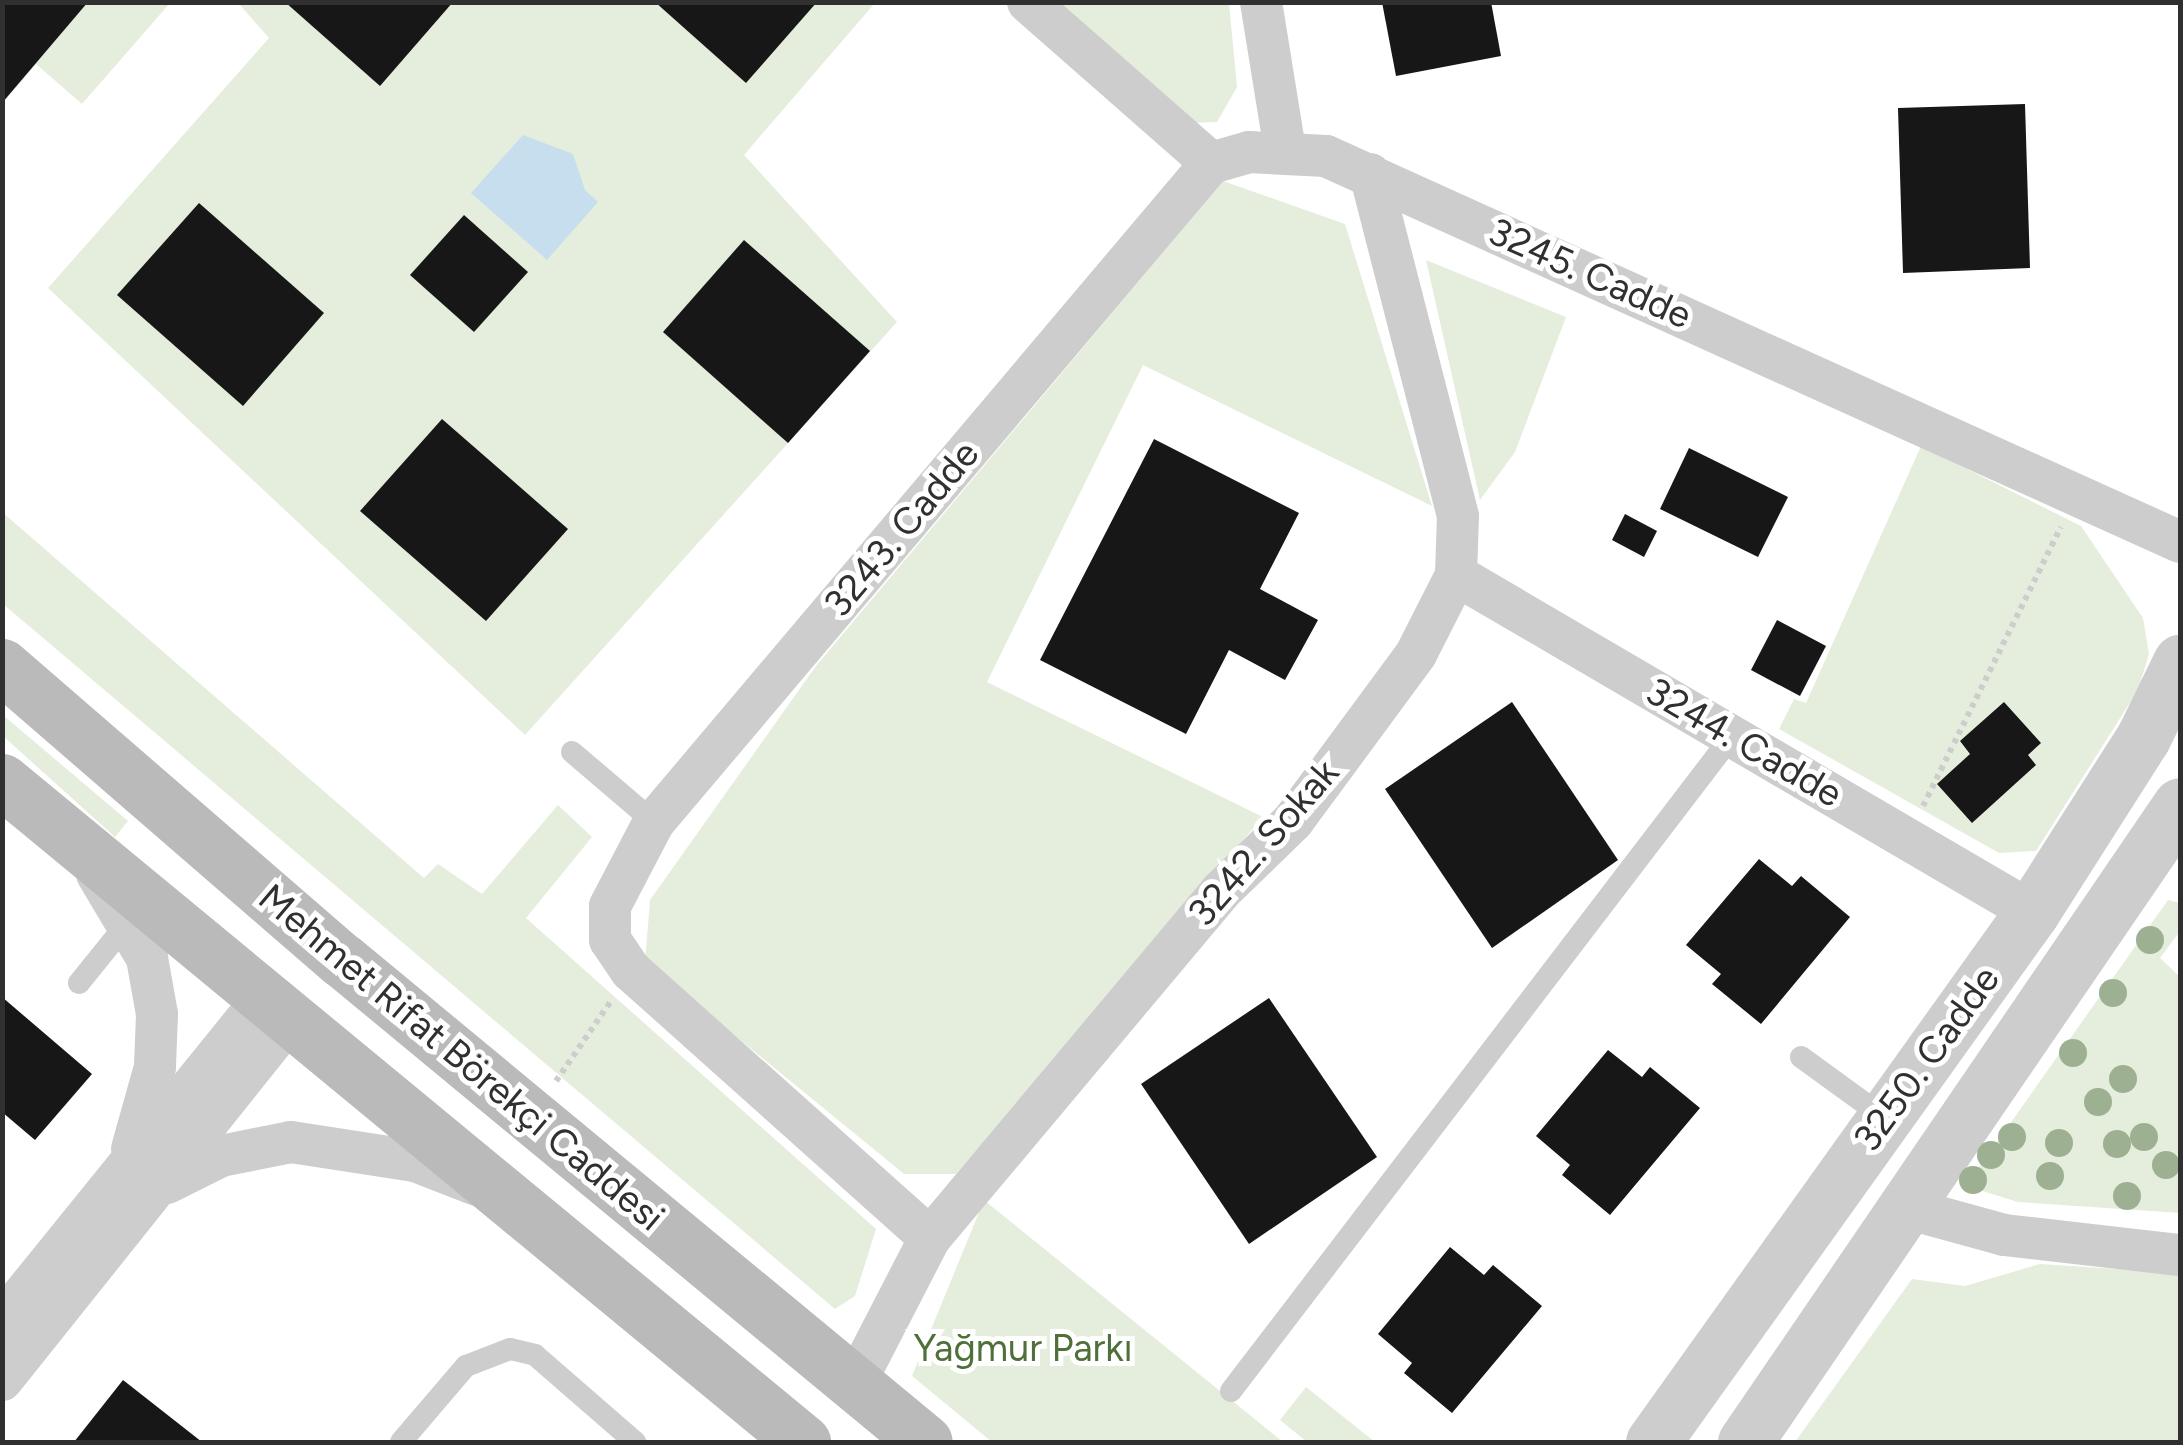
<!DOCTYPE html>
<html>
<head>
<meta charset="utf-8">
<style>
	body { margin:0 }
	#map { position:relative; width:2183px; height:1445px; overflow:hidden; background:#fff; font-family:Figtree,sans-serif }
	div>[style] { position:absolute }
	.green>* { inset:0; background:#e5eedc }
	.water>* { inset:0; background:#c7deef }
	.building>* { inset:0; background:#171717 }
	.path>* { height:6px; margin-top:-3px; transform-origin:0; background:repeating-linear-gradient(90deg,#cdcdcd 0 5px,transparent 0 10px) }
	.service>* { height:22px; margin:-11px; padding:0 11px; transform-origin:11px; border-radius:11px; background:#cdcdcd }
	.minor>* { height:42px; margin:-21px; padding:0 21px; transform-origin:21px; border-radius:21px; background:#cdcdcd }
	.tertiary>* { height:55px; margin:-27.5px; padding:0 27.5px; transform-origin:27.5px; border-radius:27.5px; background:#cdcdcd }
	.secondary>* { height:55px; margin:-27.5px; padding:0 27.5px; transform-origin:27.5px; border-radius:27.5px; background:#bababa }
	.trees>* { width:28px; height:28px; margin:-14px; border-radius:50%; background:#9eb092 }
	span { translate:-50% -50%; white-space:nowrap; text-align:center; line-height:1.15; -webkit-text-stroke:10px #fff; paint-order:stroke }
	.street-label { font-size:38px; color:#303030 }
	.park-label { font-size:38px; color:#4f7038 }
	.frame { position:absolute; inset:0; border:5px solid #303030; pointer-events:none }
</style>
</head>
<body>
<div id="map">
	<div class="green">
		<div style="clip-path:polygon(520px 2px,875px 3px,744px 155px,897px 322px,525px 735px,48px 288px,269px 38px,238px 3px)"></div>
		<div style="clip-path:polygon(3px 3px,170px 3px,82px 104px,36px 64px,3px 103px)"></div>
		<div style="clip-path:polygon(1052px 3px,1229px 3px,1237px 87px,1217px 122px,1188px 123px)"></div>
		<div style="clip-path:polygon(1223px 181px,1345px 224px,1432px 506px,1143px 365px,987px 682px,1263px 817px,956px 1174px,904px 1174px,645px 962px,650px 900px,816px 666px)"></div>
		<div style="clip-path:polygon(1426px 260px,1566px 317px,1515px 452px,1480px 500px)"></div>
		<div style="clip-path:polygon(1921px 446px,2081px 526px,2143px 618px,2149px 654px,2138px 690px,2036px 851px,1999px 853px,1779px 729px,1794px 699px,1806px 703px)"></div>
		<div style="clip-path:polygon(2px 512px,424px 878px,438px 864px,482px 894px,558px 805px,592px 837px,526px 918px,876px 1229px,855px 1296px,835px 1309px,3px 604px)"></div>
		<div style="clip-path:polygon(3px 715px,128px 821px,115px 837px,3px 736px)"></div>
		<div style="clip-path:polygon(2168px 900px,2180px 903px,2178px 934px,2160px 958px,2180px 977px,2180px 1213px,2018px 1202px,1966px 1186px)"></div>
		<div style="clip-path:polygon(984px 1200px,1283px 1442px,992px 1442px,912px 1376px)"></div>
		<div style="clip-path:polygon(2040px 1264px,2180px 1273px,2180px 1442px,1795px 1442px,1912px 1279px,1965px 1286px)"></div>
		<div style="clip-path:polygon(1306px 1387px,1375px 1442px,1307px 1442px,1280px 1420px)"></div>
	</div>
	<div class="water">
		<div style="clip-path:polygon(523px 135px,573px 154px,585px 190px,598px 202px,547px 260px,471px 193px)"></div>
	</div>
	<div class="building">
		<div style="clip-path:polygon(2px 2px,88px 2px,2px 103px)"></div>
		<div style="clip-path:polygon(285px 2px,453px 2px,380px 86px)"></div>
		<div style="clip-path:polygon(655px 2px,817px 2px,746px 83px)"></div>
		<div style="clip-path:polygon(1382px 2px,1491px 2px,1501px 56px,1396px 76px)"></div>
		<div style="clip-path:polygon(2025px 104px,2030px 268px,1903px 273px,1898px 108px)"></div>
		<div style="clip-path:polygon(199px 203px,324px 313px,243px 406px,117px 295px)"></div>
		<div style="clip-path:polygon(464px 215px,528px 272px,474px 332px,410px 275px)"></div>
		<div style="clip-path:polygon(744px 240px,870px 351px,788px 443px,663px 332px)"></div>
		<div style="clip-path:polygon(442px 419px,568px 529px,486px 621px,360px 511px)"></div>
		<div style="clip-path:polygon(1154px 439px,1299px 513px,1260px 589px,1318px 620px,1285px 680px,1229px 650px,1186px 734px,1040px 660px)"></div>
		<div style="clip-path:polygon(1689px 448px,1788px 497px,1758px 557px,1660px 509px)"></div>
		<div style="clip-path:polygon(1625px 514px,1657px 531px,1644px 557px,1612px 540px)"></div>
		<div style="clip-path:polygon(1777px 620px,1826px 646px,1800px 696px,1751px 670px)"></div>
		<div style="clip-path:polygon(1512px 702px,1618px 860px,1492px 948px,1385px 789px)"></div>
		<div style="clip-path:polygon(2004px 702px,2041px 743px,2028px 755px,2036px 765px,1972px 823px,1937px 784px,1970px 754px,1960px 741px)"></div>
		<div style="clip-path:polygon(1759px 859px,1792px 886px,1801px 876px,1850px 917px,1761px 1024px,1712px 984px,1721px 974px,1686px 945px)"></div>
		<div style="clip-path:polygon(2px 997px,92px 1074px,35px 1140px,2px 1112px)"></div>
		<div style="clip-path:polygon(1269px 998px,1377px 1157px,1249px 1244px,1141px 1084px)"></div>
		<div style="clip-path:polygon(1608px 1050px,1642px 1077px,1650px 1067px,1700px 1108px,1610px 1215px,1562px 1175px,1570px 1165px,1536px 1136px)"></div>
		<div style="clip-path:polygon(1450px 1247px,1484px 1275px,1493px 1265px,1542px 1306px,1452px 1413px,1404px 1373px,1412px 1363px,1378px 1334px)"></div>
		<div style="clip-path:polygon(123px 1380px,202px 1442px,74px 1442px)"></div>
	</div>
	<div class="path">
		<div style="left:1923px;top:806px;width:311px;rotate:-63.7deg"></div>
		<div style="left:556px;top:1081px;width:97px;rotate:-55.5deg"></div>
	</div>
	<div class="service">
		<div style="left:572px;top:752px;width:108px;rotate:40.5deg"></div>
		<div style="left:79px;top:983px;width:80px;rotate:-51.1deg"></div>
		<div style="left:1801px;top:1057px;width:104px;rotate:36deg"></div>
		<div style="left:1231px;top:1391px;width:825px;rotate:-52.59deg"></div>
		<div style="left:401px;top:1442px;width:100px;rotate:-49.5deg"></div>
		<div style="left:466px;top:1366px;width:47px;rotate:-21.1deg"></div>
		<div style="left:510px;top:1349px;width:26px;rotate:13deg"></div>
		<div style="left:535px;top:1355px;width:133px;rotate:41deg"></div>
	</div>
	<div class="minor">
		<div style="left:1028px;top:2px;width:244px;rotate:41.3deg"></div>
		<div style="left:1211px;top:163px;width:40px;rotate:-16deg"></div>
		<div style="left:1249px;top:152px;width:77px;rotate:3deg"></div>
		<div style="left:1326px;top:156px;width:937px;rotate:24.32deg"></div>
		<div style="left:1261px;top:2px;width:151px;rotate:80.8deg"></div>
		<div style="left:1456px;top:575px;width:667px;rotate:30.33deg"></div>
		<div style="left:97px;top:874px;width:98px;rotate:59.2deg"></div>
		<div style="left:147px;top:958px;width:57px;rotate:79.9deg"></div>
		<div style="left:157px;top:1014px;width:53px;rotate:92.2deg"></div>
		<div style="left:155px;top:1067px;width:85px;rotate:105.7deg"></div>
		<div style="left:167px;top:1183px;width:60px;rotate:-26.6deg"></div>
		<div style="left:221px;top:1156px;width:71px;rotate:-11.3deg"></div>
		<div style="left:291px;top:1142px;width:125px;rotate:8.7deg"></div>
		<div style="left:415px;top:1161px;width:66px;rotate:21.2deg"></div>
		<div style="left:1906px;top:1208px;width:102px;rotate:15.4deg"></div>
		<div style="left:2004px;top:1235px;width:177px;rotate:6.5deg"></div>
		<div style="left:930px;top:1238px;width:401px;rotate:-138.2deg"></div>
		<div style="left:631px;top:971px;width:37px;rotate:-124deg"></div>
		<div style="left:610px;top:940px;width:34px;rotate:-90deg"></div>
		<div style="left:610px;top:906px;width:95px;rotate:-62.4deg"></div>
		<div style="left:654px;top:822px;width:863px;rotate:-49.79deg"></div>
		<div style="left:2px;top:1321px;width:413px;rotate:-51deg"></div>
		<div style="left:2px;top:1380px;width:458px;rotate:-51.4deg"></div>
		<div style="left:854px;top:1385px;width:165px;rotate:-62.7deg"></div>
		<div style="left:930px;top:1238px;width:451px;rotate:-50deg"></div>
		<div style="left:1220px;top:892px;width:102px;rotate:-44.2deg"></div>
		<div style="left:1293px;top:821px;width:207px;rotate:-53.6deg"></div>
		<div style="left:1416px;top:654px;width:89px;rotate:-63.1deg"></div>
		<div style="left:1456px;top:575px;width:59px;rotate:-88.1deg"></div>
		<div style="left:1458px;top:516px;width:353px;rotate:-104.4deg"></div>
	</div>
	<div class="tertiary">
		<div style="left:1653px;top:1442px;width:652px;rotate:-54.43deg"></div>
		<div style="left:2032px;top:912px;width:206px;rotate:-57.5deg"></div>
		<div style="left:2143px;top:738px;width:85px;rotate:-64deg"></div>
		<div style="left:1745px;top:1442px;width:771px;rotate:-55.67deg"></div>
	</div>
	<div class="secondary">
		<div style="left:2px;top:666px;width:449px;rotate:40.9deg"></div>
		<div style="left:342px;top:960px;width:756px;rotate:39.58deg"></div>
		<div style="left:2px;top:781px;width:1039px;rotate:39.53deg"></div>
	</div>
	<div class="trees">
		<div style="left:2150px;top:940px"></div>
		<div style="left:2113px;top:993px"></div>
		<div style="left:2073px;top:1053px"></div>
		<div style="left:2123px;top:1079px"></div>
		<div style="left:2098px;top:1102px"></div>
		<div style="left:2012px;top:1137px"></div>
		<div style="left:2144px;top:1137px"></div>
		<div style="left:2059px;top:1143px"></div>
		<div style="left:2117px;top:1144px"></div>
		<div style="left:1991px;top:1155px"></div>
		<div style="left:2166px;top:1165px"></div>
		<div style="left:2050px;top:1176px"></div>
		<div style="left:1973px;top:1180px"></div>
		<div style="left:2127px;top:1196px"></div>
	</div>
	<div class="street-label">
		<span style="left:1590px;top:274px;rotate:24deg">3245. Cadde</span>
		<span style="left:902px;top:529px;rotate:-50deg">3243. Cadde</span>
		<span style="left:1744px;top:743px;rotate:30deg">3244. Cadde</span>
		<span style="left:1264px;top:843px;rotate:-49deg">3242. Sokak</span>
		<span style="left:461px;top:1058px;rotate:40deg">Mehmet Rifat Börekçi Caddesi</span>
		<span style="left:1927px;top:1059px;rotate:-54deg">3250. Cadde</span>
	</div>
	<div class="park-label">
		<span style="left:1023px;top:1349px">Yağmur Parkı</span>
	</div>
	<div class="frame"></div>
</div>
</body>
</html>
